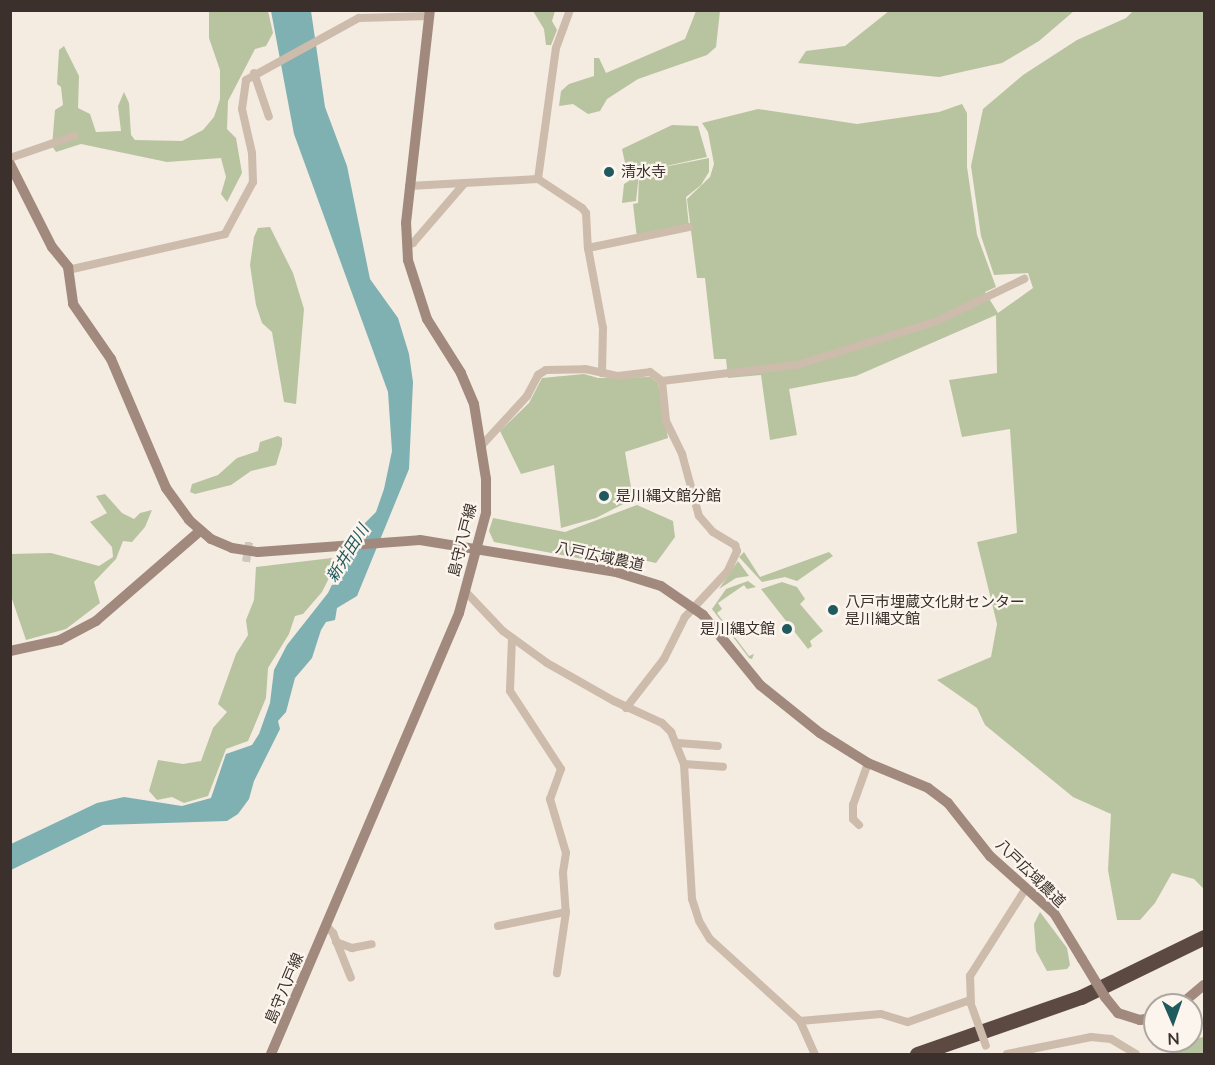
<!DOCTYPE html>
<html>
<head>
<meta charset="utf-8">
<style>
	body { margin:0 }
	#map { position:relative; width:1215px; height:1065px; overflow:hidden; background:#f4ebe1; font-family:Lato,"Noto Sans JP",sans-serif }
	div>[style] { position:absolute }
	.green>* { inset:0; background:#b8c4a0 }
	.water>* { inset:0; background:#7fb0b2 }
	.street-tunnel>* { height:8px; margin-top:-4px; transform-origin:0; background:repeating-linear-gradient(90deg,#cfc6bd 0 8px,transparent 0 12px) }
	.street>* { height:8px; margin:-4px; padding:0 4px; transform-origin:4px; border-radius:4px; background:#cdbbac }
	.secondary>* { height:10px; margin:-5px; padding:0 5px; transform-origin:5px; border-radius:5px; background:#a18a7d }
	.highway>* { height:15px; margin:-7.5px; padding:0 7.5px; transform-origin:7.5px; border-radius:7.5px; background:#5c4a42 }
	.street-bridge>* { height:8px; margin:-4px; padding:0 4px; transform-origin:4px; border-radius:4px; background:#cdbbac }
	.secondary-bridge>* { height:10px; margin:-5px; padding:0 5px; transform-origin:5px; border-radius:5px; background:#a18a7d }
	.dots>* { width:16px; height:16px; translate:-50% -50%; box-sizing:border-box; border:3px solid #fbf5ee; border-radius:50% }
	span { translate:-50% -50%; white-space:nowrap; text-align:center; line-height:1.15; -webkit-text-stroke:4.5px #fbf5ee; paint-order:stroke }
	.poi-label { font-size:15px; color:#3b302b }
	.left { translate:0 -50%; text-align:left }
	.right { translate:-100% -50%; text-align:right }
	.street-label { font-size:15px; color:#3b302b }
	.water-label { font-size:16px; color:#1f5a5e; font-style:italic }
	.frame { position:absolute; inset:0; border:12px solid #3b302b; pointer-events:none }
	.north { position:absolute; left:1143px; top:993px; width:60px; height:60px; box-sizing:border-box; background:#fbf5ee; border:2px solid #aea6a0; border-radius:50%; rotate:178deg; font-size:16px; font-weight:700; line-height:24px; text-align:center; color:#3b302b }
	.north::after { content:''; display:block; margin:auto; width:21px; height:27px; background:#1f5a5e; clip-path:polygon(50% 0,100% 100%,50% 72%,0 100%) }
</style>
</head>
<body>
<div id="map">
	<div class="green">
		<div style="clip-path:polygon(209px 11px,268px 11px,273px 33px,266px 46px,255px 49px,228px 101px,227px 129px,236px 138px,242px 173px,227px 202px,221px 194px,226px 177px,221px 158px,167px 162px,81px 144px,56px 152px,52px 146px,55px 110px,63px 105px,61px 87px,57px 84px,59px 50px,64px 46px,79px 76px,78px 108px,90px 114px,96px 132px,121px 131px,118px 106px,124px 92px,129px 103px,131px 135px,135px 140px,182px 141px,203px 130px,214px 117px,220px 99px,220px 70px,209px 38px)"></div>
		<div style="clip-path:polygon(533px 11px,555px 11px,552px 21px,557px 30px,551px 45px,546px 45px,544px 29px)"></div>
		<div style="clip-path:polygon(696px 11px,720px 11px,716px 47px,707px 55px,638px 79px,607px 99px,600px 111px,588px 114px,573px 104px,559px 106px,561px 91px,569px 84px,594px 76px,594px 58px,599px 58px,606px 73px,685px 39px)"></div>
		<div style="clip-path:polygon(889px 11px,889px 10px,1074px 11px,1039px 41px,1002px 63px,939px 77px,798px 63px,806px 51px,845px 46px)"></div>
		<div style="clip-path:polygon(1133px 11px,1204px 11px,1204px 889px,1194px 879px,1172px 873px,1155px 903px,1140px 920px,1117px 920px,1108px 870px,1111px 814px,1073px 797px,985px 725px,977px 708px,937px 680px,991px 657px,997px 624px,977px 542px,1017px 533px,1010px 429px,962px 437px,949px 380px,997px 373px,996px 315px,856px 376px,789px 389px,797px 435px,770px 440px,761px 375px,728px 378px,726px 359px,714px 359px,705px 278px,697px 278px,687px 199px,710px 177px,714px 164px,708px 132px,702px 123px,758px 109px,857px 124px,939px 112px,962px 104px,967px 113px,967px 167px,977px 235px,996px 287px,985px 292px,998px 313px,1033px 288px,1028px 273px,994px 275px,981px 236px,971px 166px,983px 109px,1023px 75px,1077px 40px,1126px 18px)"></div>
		<div style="clip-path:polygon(672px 125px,698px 126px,707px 157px,639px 172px,709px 158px,709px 172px,701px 185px,686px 197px,689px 227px,637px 238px,633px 204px,638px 203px,639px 174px,636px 201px,622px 203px,624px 184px,629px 181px,622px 149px)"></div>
		<div style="clip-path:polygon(270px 227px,293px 273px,304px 309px,296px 404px,284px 402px,272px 332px,262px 323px,256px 305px,250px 265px,254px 237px,258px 228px)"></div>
		<div style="clip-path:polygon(584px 374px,598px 378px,650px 377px,658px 383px,668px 438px,625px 452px,633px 499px,596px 518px,561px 528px,554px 465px,521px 474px,500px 431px,529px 403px,542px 378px)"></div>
		<div style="clip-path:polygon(278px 436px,282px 438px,282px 445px,276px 465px,251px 471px,231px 485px,195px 494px,190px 492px,192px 484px,218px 475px,237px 458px,258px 451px,260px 442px)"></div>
		<div style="clip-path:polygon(105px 494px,122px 513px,134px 519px,140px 513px,152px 510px,145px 527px,132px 542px,123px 541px,116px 559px,94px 582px,100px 603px,66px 629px,26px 640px,11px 596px,11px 554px,51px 553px,99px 566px,113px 557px,112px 547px,90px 522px,107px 513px,96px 496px)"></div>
		<div style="clip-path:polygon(637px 505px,673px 521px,675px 537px,656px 563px,638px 559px,636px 569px,494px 542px,489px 531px,493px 518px,565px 532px)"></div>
		<div style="clip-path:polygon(744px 552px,760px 577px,829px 552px,833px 556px,797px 581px,785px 577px,762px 582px,739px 557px)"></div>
		<div style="clip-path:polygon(332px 558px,332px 572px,322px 592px,303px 614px,295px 616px,289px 634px,268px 668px,266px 698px,248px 741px,226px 749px,208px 796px,184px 803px,172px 797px,157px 800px,149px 791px,158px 760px,183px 764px,201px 761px,213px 728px,227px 712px,218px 704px,236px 654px,248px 635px,246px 620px,254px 600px,256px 567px)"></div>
		<div style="clip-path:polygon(738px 561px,749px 576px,736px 578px,719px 589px)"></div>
		<div style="clip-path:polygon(748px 581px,756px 587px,747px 589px,744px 585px,718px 603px,722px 609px,717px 613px,749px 656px,754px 654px,752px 659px,749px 658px,712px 609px,726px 589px)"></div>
		<div style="clip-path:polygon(782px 582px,797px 587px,805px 599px,800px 604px,823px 631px,810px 641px,812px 646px,808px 649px,761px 589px)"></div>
		<div style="clip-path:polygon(1040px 912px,1067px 948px,1070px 965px,1067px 969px,1047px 971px,1036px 951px,1034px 924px)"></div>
		<div style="clip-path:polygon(1204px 1037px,1204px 1054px,1176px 1054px,1174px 1042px)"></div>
	</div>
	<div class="water">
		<div style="clip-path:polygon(271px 11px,311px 11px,325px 107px,347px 166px,370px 279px,398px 318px,409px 354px,413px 382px,409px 469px,357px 596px,337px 608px,335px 620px,326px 622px,321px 630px,312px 658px,295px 678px,286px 712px,278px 721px,280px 729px,254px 781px,249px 799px,238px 814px,227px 821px,103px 825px,11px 870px,11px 844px,97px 803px,124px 797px,182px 806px,211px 798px,226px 754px,252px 745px,259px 734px,270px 703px,274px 670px,287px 645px,328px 593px,359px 529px,376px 512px,384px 489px,392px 451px,388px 392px,294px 134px)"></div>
	</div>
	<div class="street-tunnel">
		<div style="left:246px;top:562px;width:24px;rotate:-81deg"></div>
	</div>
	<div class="street">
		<div style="left:254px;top:73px;width:46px;rotate:71.2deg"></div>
		<div style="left:10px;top:158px;width:68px;rotate:-19deg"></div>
		<div style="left:538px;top:179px;width:132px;rotate:-82.2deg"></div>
		<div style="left:556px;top:48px;width:40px;rotate:-69.8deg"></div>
		<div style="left:409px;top:186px;width:129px;rotate:-3.1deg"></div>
		<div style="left:538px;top:179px;width:53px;rotate:33.4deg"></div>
		<div style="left:582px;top:208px;width:6px;rotate:51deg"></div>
		<div style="left:586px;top:213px;width:35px;rotate:87deg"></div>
		<div style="left:588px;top:248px;width:81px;rotate:79.4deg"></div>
		<div style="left:603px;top:328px;width:45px;rotate:91.3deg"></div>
		<div style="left:407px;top:244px;width:6px;rotate:-9deg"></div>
		<div style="left:413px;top:243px;width:78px;rotate:-49.2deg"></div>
		<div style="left:588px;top:248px;width:103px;rotate:-11.7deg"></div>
		<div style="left:68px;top:270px;width:161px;rotate:-12.9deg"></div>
		<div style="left:225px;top:234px;width:59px;rotate:-61.7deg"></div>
		<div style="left:253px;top:182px;width:29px;rotate:-92deg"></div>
		<div style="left:252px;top:153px;width:45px;rotate:-102.8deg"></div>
		<div style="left:242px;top:109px;width:29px;rotate:-82deg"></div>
		<div style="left:246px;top:80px;width:129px;rotate:-28.8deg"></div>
		<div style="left:359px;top:18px;width:70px;rotate:-1.6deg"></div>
		<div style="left:662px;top:381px;width:136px;rotate:-6.8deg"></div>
		<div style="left:797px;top:365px;width:147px;rotate:-17.4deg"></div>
		<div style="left:937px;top:321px;width:97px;rotate:-25.8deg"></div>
		<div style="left:482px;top:445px;width:67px;rotate:-47.4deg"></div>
		<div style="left:527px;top:396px;width:24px;rotate:-62deg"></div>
		<div style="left:538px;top:375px;width:9px;rotate:-32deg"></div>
		<div style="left:546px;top:370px;width:39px;rotate:-1deg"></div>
		<div style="left:585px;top:369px;width:34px;rotate:12deg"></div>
		<div style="left:618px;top:376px;width:32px;rotate:-7deg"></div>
		<div style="left:650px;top:372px;width:15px;rotate:37deg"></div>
		<div style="left:662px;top:381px;width:40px;rotate:84.3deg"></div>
		<div style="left:666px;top:421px;width:37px;rotate:64deg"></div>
		<div style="left:682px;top:454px;width:64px;rotate:74.7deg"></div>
		<div style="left:699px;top:516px;width:21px;rotate:49deg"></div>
		<div style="left:713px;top:532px;width:26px;rotate:31deg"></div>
		<div style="left:735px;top:545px;width:6px;rotate:72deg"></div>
		<div style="left:737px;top:551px;width:23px;rotate:115deg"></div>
		<div style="left:727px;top:572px;width:62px;rotate:133deg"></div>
		<div style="left:685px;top:617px;width:47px;rotate:116.6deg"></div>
		<div style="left:664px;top:659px;width:62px;rotate:127.8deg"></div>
		<div style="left:465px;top:591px;width:55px;rotate:46.5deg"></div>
		<div style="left:503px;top:631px;width:54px;rotate:36deg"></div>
		<div style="left:547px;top:663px;width:77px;rotate:29.6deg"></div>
		<div style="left:614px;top:701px;width:53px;rotate:24.6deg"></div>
		<div style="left:662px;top:723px;width:13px;rotate:45deg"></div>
		<div style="left:671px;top:732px;width:35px;rotate:68deg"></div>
		<div style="left:684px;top:764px;width:135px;rotate:86.6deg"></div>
		<div style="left:692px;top:899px;width:23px;rotate:72deg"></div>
		<div style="left:699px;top:921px;width:21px;rotate:59deg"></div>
		<div style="left:710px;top:939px;width:122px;rotate:42.3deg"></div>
		<div style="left:800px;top:1021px;width:36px;rotate:66deg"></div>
		<div style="left:512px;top:638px;width:53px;rotate:92.2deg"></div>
		<div style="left:510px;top:691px;width:93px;rotate:56.8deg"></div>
		<div style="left:561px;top:769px;width:32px;rotate:110deg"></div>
		<div style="left:550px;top:799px;width:56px;rotate:73.5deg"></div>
		<div style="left:566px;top:853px;width:20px;rotate:99deg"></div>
		<div style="left:563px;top:873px;width:39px;rotate:86deg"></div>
		<div style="left:566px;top:912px;width:62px;rotate:98.4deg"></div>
		<div style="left:678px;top:743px;width:40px;rotate:4.3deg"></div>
		<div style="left:684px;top:764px;width:39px;rotate:4deg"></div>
		<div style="left:859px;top:825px;width:8px;rotate:-135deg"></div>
		<div style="left:853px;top:819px;width:14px;rotate:-90deg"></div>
		<div style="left:853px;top:805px;width:45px;rotate:-70.3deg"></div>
		<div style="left:326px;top:925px;width:11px;rotate:49deg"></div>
		<div style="left:333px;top:933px;width:48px;rotate:68.2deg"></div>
		<div style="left:498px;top:926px;width:69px;rotate:-11.6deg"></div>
		<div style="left:336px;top:942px;width:17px;rotate:21deg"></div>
		<div style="left:352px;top:948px;width:20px;rotate:-11deg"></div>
		<div style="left:971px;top:1004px;width:28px;rotate:-92deg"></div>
		<div style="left:970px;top:976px;width:104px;rotate:-57.5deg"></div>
		<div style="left:800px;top:1021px;width:81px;rotate:-4.9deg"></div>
		<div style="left:881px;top:1014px;width:28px;rotate:17deg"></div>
		<div style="left:908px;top:1022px;width:66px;rotate:-19.5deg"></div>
		<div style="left:1007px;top:1054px;width:86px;rotate:-11.4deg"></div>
		<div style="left:1091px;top:1037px;width:20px;rotate:6deg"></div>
		<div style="left:1111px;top:1039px;width:29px;rotate:31deg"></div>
	</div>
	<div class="secondary">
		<div style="left:10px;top:164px;width:93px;rotate:63.2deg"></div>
		<div style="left:52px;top:247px;width:26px;rotate:51deg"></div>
		<div style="left:68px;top:267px;width:37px;rotate:82deg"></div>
		<div style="left:73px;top:304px;width:67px;rotate:55.4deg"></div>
		<div style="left:111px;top:359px;width:140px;rotate:66.9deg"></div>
		<div style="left:166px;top:488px;width:39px;rotate:54deg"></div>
		<div style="left:189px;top:520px;width:29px;rotate:41deg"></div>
		<div style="left:211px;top:539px;width:23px;rotate:23deg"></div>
		<div style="left:232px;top:548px;width:26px;rotate:9deg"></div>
		<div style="left:258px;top:552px;width:162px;rotate:-4.2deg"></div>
		<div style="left:420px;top:540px;width:199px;rotate:9.3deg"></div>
		<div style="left:616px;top:572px;width:47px;rotate:17.3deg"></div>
		<div style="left:661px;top:586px;width:51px;rotate:34.6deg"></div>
		<div style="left:703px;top:615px;width:90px;rotate:50.8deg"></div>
		<div style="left:760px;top:685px;width:77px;rotate:38.7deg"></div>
		<div style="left:820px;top:733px;width:57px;rotate:32deg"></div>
		<div style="left:868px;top:763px;width:65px;rotate:22.6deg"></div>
		<div style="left:928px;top:788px;width:25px;rotate:37deg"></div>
		<div style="left:948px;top:803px;width:68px;rotate:51.6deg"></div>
		<div style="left:990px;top:856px;width:86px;rotate:41.7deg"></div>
		<div style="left:1054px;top:913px;width:54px;rotate:58.7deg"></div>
		<div style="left:10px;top:651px;width:51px;rotate:-12.4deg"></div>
		<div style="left:60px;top:640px;width:41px;rotate:-27.8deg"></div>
		<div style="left:96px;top:621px;width:138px;rotate:-40.9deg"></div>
		<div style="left:1105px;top:997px;width:21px;rotate:51deg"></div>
		<div style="left:1118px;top:1013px;width:23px;rotate:18deg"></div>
		<div style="left:1140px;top:1020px;width:15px;rotate:-11deg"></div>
		<div style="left:1180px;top:1005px;width:31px;rotate:-40deg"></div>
		<div style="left:271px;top:1054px;width:479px;rotate:-66.9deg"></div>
		<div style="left:459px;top:613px;width:104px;rotate:-74.9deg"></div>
		<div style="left:486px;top:513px;width:34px;rotate:-90deg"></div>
		<div style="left:486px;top:479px;width:76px;rotate:-99.1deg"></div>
		<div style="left:474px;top:404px;width:34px;rotate:-113deg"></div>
		<div style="left:461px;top:373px;width:64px;rotate:-122.2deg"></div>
		<div style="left:427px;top:319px;width:62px;rotate:-107.9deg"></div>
		<div style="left:408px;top:260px;width:37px;rotate:-93deg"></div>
		<div style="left:406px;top:223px;width:214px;rotate:-83.6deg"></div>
	</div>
	<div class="highway">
		<div style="left:917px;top:1054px;width:174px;rotate:-19.2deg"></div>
		<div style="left:1081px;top:997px;width:137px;rotate:-26deg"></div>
	</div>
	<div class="street-bridge">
		<div style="left:972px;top:1007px;width:41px;rotate:70.3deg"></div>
	</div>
	<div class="secondary-bridge">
		<div style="left:1082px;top:959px;width:44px;rotate:58.8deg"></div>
	</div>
	<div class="dots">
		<div style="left:609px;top:172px;background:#1f5a5e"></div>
		<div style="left:604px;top:496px;background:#1f5a5e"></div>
		<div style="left:833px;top:610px;background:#1f5a5e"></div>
		<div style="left:787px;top:629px;background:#1f5a5e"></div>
	</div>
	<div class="poi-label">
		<span class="left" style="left:621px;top:172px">清水寺</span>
		<span class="left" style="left:616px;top:496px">是川縄文館分館</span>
		<span class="left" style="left:845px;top:610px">八戸市埋蔵文化財センター<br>是川縄文館</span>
		<span class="right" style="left:775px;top:629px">是川縄文館</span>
	</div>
	<div class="street-label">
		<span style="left:462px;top:540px;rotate:-76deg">島守八戸線</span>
		<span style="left:600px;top:556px;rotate:12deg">八戸広域農道</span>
		<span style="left:1031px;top:873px;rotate:44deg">八戸広域農道</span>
		<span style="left:284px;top:988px;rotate:-67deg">島守八戸線</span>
	</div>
	<div class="water-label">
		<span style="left:347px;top:553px;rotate:-58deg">新井田川</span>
	</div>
	<div class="frame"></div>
	<div class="north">N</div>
</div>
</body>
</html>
